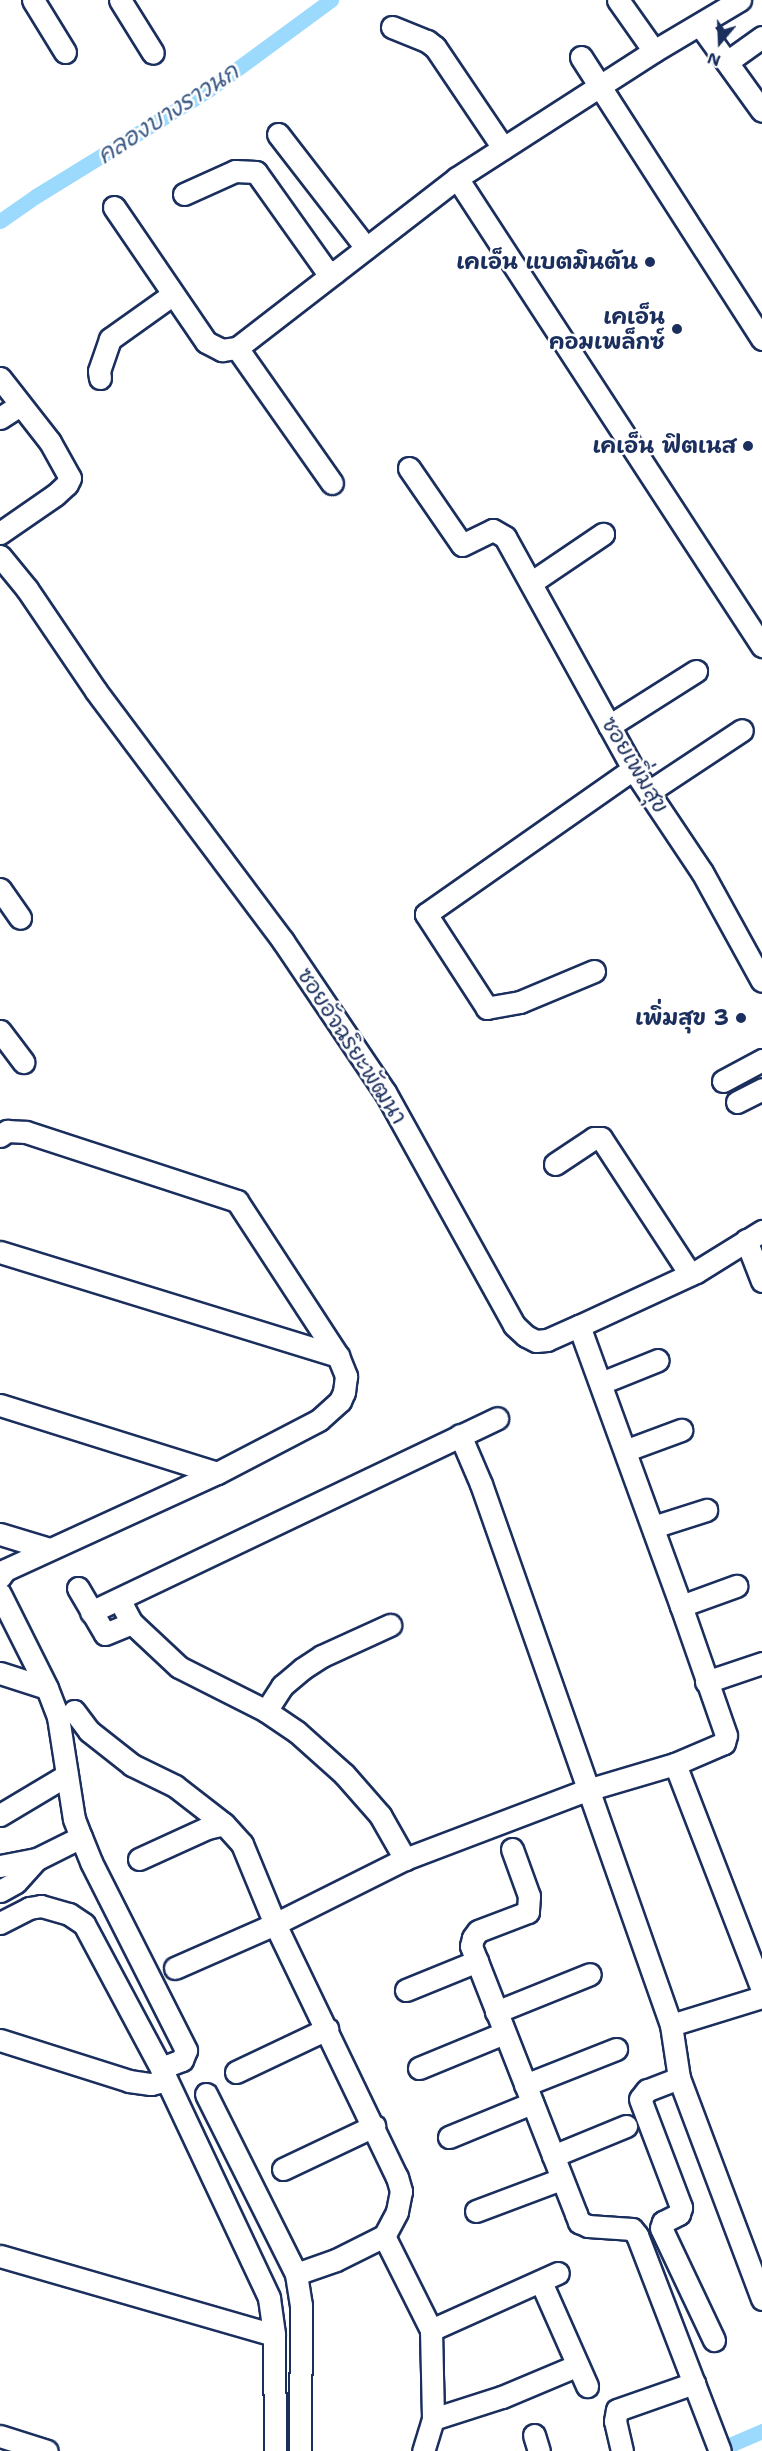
<!DOCTYPE html>
<html>
<head>
<meta charset="utf-8">
<style>
	body { margin:0 }
	#map { position:relative; width:762px; height:2451px; overflow:hidden; background:#fff; font-family:"Shantell Sans","Playpen Sans Thai",sans-serif }
	div>[style] { position:absolute }
	.canal>* { height:15px; margin:-7.5px; padding:0 7.5px; transform-origin:7.5px; border-radius:7.5px; background:#9bd9fd }
	.roads { filter:drop-shadow(2px 0 #1b2f5e) drop-shadow(-2px 0 #1b2f5e) drop-shadow(0 2px #1b2f5e) drop-shadow(0 -2px #1b2f5e) }
	.minor>* { height:21px; margin:-10.5px; padding:0 10.5px; transform-origin:10.5px; border-radius:10.5px; background:#fff }
	.dots>* { width:16px; height:16px; translate:-50% -50%; box-sizing:border-box; border:3px solid #fff; border-radius:50% }
	span { translate:-50% -50%; white-space:nowrap; text-align:center; line-height:1.15; -webkit-text-stroke:5px #fff; paint-order:stroke }
	.poi-label { font-size:22px; color:#1b2f5e; font-weight:700 }
	.right { translate:-100% -50%; text-align:right }
	.street-label { font-size:22px; color:#1b2f5e }
	.water-label { font-size:24px; color:#3b5a86; font-style:italic }
	.north { position:absolute; left:690px; top:12px; width:60px; height:60px; -webkit-text-stroke:4px #fff; paint-order:stroke; rotate:199deg; font-size:16px; font-weight:700; line-height:24px; text-align:center; color:#1b2f5e }
	.north::after { content:''; display:block; margin:auto; width:21px; height:27px; background:#1b2f5e; clip-path:polygon(50% 0,100% 100%,50% 72%,0 100%) }
</style>
</head>
<body>
<div id="map">
	<div class="canal">
		<div style="left:0;top:221px;width:44px;rotate:-34.8deg"></div>
		<div style="left:36px;top:196px;width:201px;rotate:-31.6deg"></div>
		<div style="left:207px;top:91px;width:154px;rotate:-36.3deg"></div>
		<div style="left:716px;top:2451px;width:50px;rotate:-23.5deg"></div>
	</div>
	<div class="roads">
		<div class="minor">
			<div style="left:33px;top:0;width:61px;rotate:58.4deg"></div>
			<div style="left:120px;top:0;width:62px;rotate:58.1deg"></div>
			<div style="left:618px;top:0;width:62px;rotate:54.8deg"></div>
			<div style="left:392px;top:27px;width:38px;rotate:22deg"></div>
			<div style="left:427px;top:41px;width:10px;rotate:37deg"></div>
			<div style="left:435px;top:47px;width:122px;rotate:56deg"></div>
			<div style="left:705px;top:32px;width:97px;rotate:54.2deg"></div>
			<div style="left:581px;top:57px;width:335px;rotate:57.3deg"></div>
			<div style="left:727px;top:62px;width:43px;rotate:-35.5deg"></div>
			<div style="left:278px;top:134px;width:144px;rotate:52.3deg"></div>
			<div style="left:457px;top:178px;width:559px;rotate:56.91deg"></div>
			<div style="left:184px;top:194px;width:56px;rotate:-24.3deg"></div>
			<div style="left:235px;top:171px;width:21px;rotate:3deg"></div>
			<div style="left:256px;top:172px;width:119px;rotate:54.6deg"></div>
			<div style="left:325px;top:269px;width:10px;rotate:24deg"></div>
			<div style="left:114px;top:207px;width:163px;rotate:55.7deg"></div>
			<div style="left:206px;top:342px;width:18px;rotate:27deg"></div>
			<div style="left:222px;top:350px;width:15px;rotate:-8deg"></div>
			<div style="left:237px;top:348px;width:278px;rotate:-37.7deg"></div>
			<div style="left:457px;top:178px;width:234px;rotate:-32.8deg"></div>
			<div style="left:654px;top:51px;width:100px;rotate:-30.7deg"></div>
			<div style="left:237px;top:348px;width:165px;rotate:54.9deg"></div>
			<div style="left:0;top:378px;width:81px;rotate:52deg"></div>
			<div style="left:50px;top:442px;width:41px;rotate:60.9deg"></div>
			<div style="left:70px;top:478px;width:7px;rotate:117deg"></div>
			<div style="left:67px;top:484px;width:16px;rotate:137deg"></div>
			<div style="left:55px;top:495px;width:67px;rotate:145.4deg"></div>
			<div style="left:100px;top:378px;width:7px;rotate:-98deg"></div>
			<div style="left:99px;top:371px;width:34px;rotate:-71deg"></div>
			<div style="left:110px;top:339px;width:77px;rotate:-35.5deg"></div>
			<div style="left:0;top:418px;width:24px;rotate:-33deg"></div>
			<div style="left:409px;top:468px;width:93px;rotate:55.5deg"></div>
			<div style="left:462px;top:545px;width:34px;rotate:-26deg"></div>
			<div style="left:493px;top:530px;width:14px;rotate:30deg"></div>
			<div style="left:505px;top:537px;width:265px;rotate:61.1deg"></div>
			<div style="left:633px;top:769px;width:124px;rotate:56.2deg"></div>
			<div style="left:702px;top:872px;width:124px;rotate:61.2deg"></div>
			<div style="left:0;top:556px;width:43px;rotate:50.7deg"></div>
			<div style="left:27px;top:589px;width:123px;rotate:55.9deg"></div>
			<div style="left:96px;top:691px;width:312px;rotate:53.2deg"></div>
			<div style="left:283px;top:941px;width:182px;rotate:56deg"></div>
			<div style="left:385px;top:1092px;width:266px;rotate:61deg"></div>
			<div style="left:514px;top:1325px;width:16px;rotate:43deg"></div>
			<div style="left:526px;top:1336px;width:11px;rotate:27deg"></div>
			<div style="left:536px;top:1341px;width:11px;rotate:-5deg"></div>
			<div style="left:547px;top:1340px;width:35px;rotate:-24deg"></div>
			<div style="left:579px;top:1326px;width:129px;rotate:-24.8deg"></div>
			<div style="left:696px;top:1272px;width:78px;rotate:-31.8deg"></div>
			<div style="left:532px;top:582px;width:86px;rotate:-34.1deg"></div>
			<div style="left:609px;top:726px;width:103px;rotate:-32.3deg"></div>
			<div style="left:650px;top:791px;width:110px;rotate:-33.5deg"></div>
			<div style="left:0;top:889px;width:35px;rotate:55deg"></div>
			<div style="left:594px;top:971px;width:80px;rotate:157.3deg"></div>
			<div style="left:520px;top:1002px;width:34px;rotate:170deg"></div>
			<div style="left:487px;top:1008px;width:112px;rotate:-123deg"></div>
			<div style="left:426px;top:914px;width:253px;rotate:-35deg"></div>
			<div style="left:0;top:1031px;width:39px;rotate:53deg"></div>
			<div style="left:723px;top:1081px;width:44px;rotate:-28.3deg"></div>
			<div style="left:737px;top:1102px;width:28px;rotate:-27deg"></div>
			<div style="left:0;top:1136px;width:9px;rotate:-36deg"></div>
			<div style="left:7px;top:1131px;width:19px;rotate:3deg"></div>
			<div style="left:26px;top:1132px;width:222px;rotate:18.1deg"></div>
			<div style="left:237px;top:1201px;width:185px;rotate:56.9deg"></div>
			<div style="left:338px;top:1356px;width:22px;rotate:68deg"></div>
			<div style="left:346px;top:1376px;width:16px;rotate:97deg"></div>
			<div style="left:344px;top:1392px;width:10px;rotate:114deg"></div>
			<div style="left:340px;top:1401px;width:28px;rotate:138deg"></div>
			<div style="left:319px;top:1420px;width:115px;rotate:152.5deg"></div>
			<div style="left:217px;top:1473px;width:233px;rotate:155.4deg"></div>
			<div style="left:5px;top:1570px;width:9px;rotate:126deg"></div>
			<div style="left:555px;top:1164px;width:47px;rotate:-33.7deg"></div>
			<div style="left:594px;top:1138px;width:7px"></div>
			<div style="left:601px;top:1138px;width:163px;rotate:56.8deg"></div>
			<div style="left:746px;top:1240px;width:44px;rotate:68.7deg"></div>
			<div style="left:0;top:1252px;width:354px;rotate:17.1deg"></div>
			<div style="left:601px;top:1383px;width:61px;rotate:-22deg"></div>
			<div style="left:0;top:1405px;width:227px;rotate:17.4deg"></div>
			<div style="left:460px;top:1435px;width:53px;rotate:66.8deg"></div>
			<div style="left:481px;top:1484px;width:573px;rotate:70.65deg"></div>
			<div style="left:671px;top:2025px;width:54px;rotate:81.4deg"></div>
			<div style="left:679px;top:2078px;width:236px;rotate:69.4deg"></div>
			<div style="left:627px;top:1450px;width:58px;rotate:-20.3deg"></div>
			<div style="left:653px;top:1527px;width:56px;rotate:-17.8deg"></div>
			<div style="left:0;top:1534px;width:51px;rotate:17deg"></div>
			<div style="left:78px;top:1588px;width:53px;rotate:59.6deg"></div>
			<div style="left:105px;top:1634px;width:29px;rotate:-22deg"></div>
			<div style="left:0;top:1594px;width:105px;rotate:63.4deg"></div>
			<div style="left:47px;top:1688px;width:31px;rotate:69deg"></div>
			<div style="left:58px;top:1717px;width:103px;rotate:81.1deg"></div>
			<div style="left:74px;top:1819px;width:19px;rotate:69deg"></div>
			<div style="left:119px;top:1599px;width:27px;rotate:62deg"></div>
			<div style="left:132px;top:1623px;width:64px;rotate:43.1deg"></div>
			<div style="left:179px;top:1667px;width:97px;rotate:26.8deg"></div>
			<div style="left:266px;top:1711px;width:37px;rotate:34deg"></div>
			<div style="left:297px;top:1732px;width:63px;rotate:41.8deg"></div>
			<div style="left:344px;top:1774px;width:55px;rotate:48.7deg"></div>
			<div style="left:380px;top:1815px;width:51px;rotate:60.4deg"></div>
			<div style="left:681px;top:1606px;width:59px;rotate:-20deg"></div>
			<div style="left:91px;top:1612px;width:450px;rotate:-25.5deg"></div>
			<div style="left:0;top:1673px;width:49px;rotate:17.7deg"></div>
			<div style="left:706px;top:1682px;width:59px;rotate:-18.7deg"></div>
			<div style="left:74px;top:1711px;width:25px;rotate:53deg"></div>
			<div style="left:89px;top:1731px;width:55px;rotate:38.3deg"></div>
			<div style="left:132px;top:1765px;width:48px;rotate:26deg"></div>
			<div style="left:175px;top:1786px;width:62px;rotate:37.8deg"></div>
			<div style="left:224px;top:1824px;width:27px;rotate:48deg"></div>
			<div style="left:242px;top:1844px;width:87px;rotate:67.6deg"></div>
			<div style="left:275px;top:1924px;width:281px;rotate:64.3deg"></div>
			<div style="left:397px;top:2177px;width:15px;rotate:74deg"></div>
			<div style="left:401px;top:2191px;width:21px;rotate:101deg"></div>
			<div style="left:397px;top:2212px;width:27px;rotate:118deg"></div>
			<div style="left:384px;top:2236px;width:54px;rotate:153.4deg"></div>
			<div style="left:336px;top:2260px;width:42px;rotate:160.7deg"></div>
			<div style="left:296px;top:2274px;width:31px;rotate:81deg"></div>
			<div style="left:301px;top:2305px;width:146px;rotate:90.4deg"></div>
			<div style="left:266px;top:1711px;width:30px;rotate:-57deg"></div>
			<div style="left:282px;top:1686px;width:26px;rotate:-40deg"></div>
			<div style="left:302px;top:1669px;width:24px;rotate:-33deg"></div>
			<div style="left:322px;top:1656px;width:75px;rotate:-24.5deg"></div>
			<div style="left:675px;top:1764px;width:242px;rotate:68.9deg"></div>
			<div style="left:0;top:1815px;width:78px;rotate:-30.8deg"></div>
			<div style="left:512px;top:1849px;width:50px;rotate:70.1deg"></div>
			<div style="left:529px;top:1896px;width:16px;rotate:94deg"></div>
			<div style="left:528px;top:1912px;width:53px;rotate:159.2deg"></div>
			<div style="left:478px;top:1931px;width:9px;rotate:126deg"></div>
			<div style="left:473px;top:1938px;width:8px;rotate:104deg"></div>
			<div style="left:471px;top:1946px;width:288px;rotate:68.6deg"></div>
			<div style="left:576px;top:2214px;width:9px;rotate:69deg"></div>
			<div style="left:579px;top:2222px;width:10px;rotate:24deg"></div>
			<div style="left:588px;top:2226px;width:44px;rotate:3.9deg"></div>
			<div style="left:632px;top:2229px;width:8px;rotate:50deg"></div>
			<div style="left:637px;top:2235px;width:231px;rotate:69deg"></div>
			<div style="left:139px;top:1859px;width:75px;rotate:-24.5deg"></div>
			<div style="left:207px;top:1828px;width:17px;rotate:-13deg"></div>
			<div style="left:0;top:1866px;width:38px;rotate:-11deg"></div>
			<div style="left:37px;top:1859px;width:49px;rotate:-26.6deg"></div>
			<div style="left:81px;top:1837px;width:27px;rotate:68deg"></div>
			<div style="left:91px;top:1862px;width:211px;rotate:63.2deg"></div>
			<div style="left:186px;top:2050px;width:11px;rotate:112deg"></div>
			<div style="left:182px;top:2060px;width:22px;rotate:159deg"></div>
			<div style="left:0;top:1891px;width:18px;rotate:-29deg"></div>
			<div style="left:16px;top:1882px;width:31px;rotate:-48deg"></div>
			<div style="left:0;top:1923px;width:33px;rotate:-27deg"></div>
			<div style="left:29px;top:1908px;width:12px;rotate:-9deg"></div>
			<div style="left:41px;top:1906px;width:29px;rotate:16deg"></div>
			<div style="left:69px;top:1914px;width:18px;rotate:34deg"></div>
			<div style="left:84px;top:1924px;width:163px;rotate:61.9deg"></div>
			<div style="left:161px;top:2068px;width:254px;rotate:64.8deg"></div>
			<div style="left:269px;top:2298px;width:37px;rotate:82deg"></div>
			<div style="left:274px;top:2335px;width:116px;rotate:89.5deg"></div>
			<div style="left:175px;top:1968px;width:109px;rotate:-23.7deg"></div>
			<div style="left:275px;top:1924px;width:145px;rotate:-26.6deg"></div>
			<div style="left:405px;top:1859px;width:195px;rotate:-20.8deg"></div>
			<div style="left:587px;top:1790px;width:92px;rotate:-16.5deg"></div>
			<div style="left:675px;top:1764px;width:53px;rotate:-23.2deg"></div>
			<div style="left:724px;top:1743px;width:8px;rotate:-76deg"></div>
			<div style="left:726px;top:1735px;width:137px;rotate:-109.2deg"></div>
			<div style="left:681px;top:1606px;width:298px;rotate:-110deg"></div>
			<div style="left:406px;top:1990px;width:77px;rotate:-22.2deg"></div>
			<div style="left:496px;top:2012px;width:101px;rotate:-22deg"></div>
			<div style="left:671px;top:2025px;width:95px;rotate:-17.1deg"></div>
			<div style="left:0;top:2040px;width:135px;rotate:17.6deg"></div>
			<div style="left:129px;top:2081px;width:22px;rotate:8deg"></div>
			<div style="left:151px;top:2084px;width:16px;rotate:-14deg"></div>
			<div style="left:419px;top:2068px;width:92px;rotate:-22.4deg"></div>
			<div style="left:236px;top:2072px;width:101px;rotate:-25.3deg"></div>
			<div style="left:679px;top:2078px;width:34px;rotate:159deg"></div>
			<div style="left:647px;top:2090px;width:11px;rotate:128deg"></div>
			<div style="left:640px;top:2099px;width:116px;rotate:69.2deg"></div>
			<div style="left:681px;top:2207px;width:7px;rotate:106deg"></div>
			<div style="left:679px;top:2214px;width:18px;rotate:153deg"></div>
			<div style="left:663px;top:2222px;width:6px;rotate:108deg"></div>
			<div style="left:661px;top:2228px;width:124px;rotate:64.7deg"></div>
			<div style="left:525px;top:2085px;width:98px;rotate:-21.6deg"></div>
			<div style="left:206px;top:2094px;width:201px;rotate:63.4deg"></div>
			<div style="left:449px;top:2137px;width:90px;rotate:-22.3deg"></div>
			<div style="left:553px;top:2156px;width:79px;rotate:-22.3deg"></div>
			<div style="left:283px;top:2169px;width:101px;rotate:-25.3deg"></div>
			<div style="left:476px;top:2211px;width:91px;rotate:-20.6deg"></div>
			<div style="left:384px;top:2236px;width:105px;rotate:63.4deg"></div>
			<div style="left:431px;top:2330px;width:89px;rotate:88.7deg"></div>
			<div style="left:433px;top:2419px;width:34px;rotate:107deg"></div>
			<div style="left:0;top:2256px;width:285px;rotate:16.1deg"></div>
			<div style="left:541px;top:2282px;width:114px;rotate:66.1deg"></div>
			<div style="left:431px;top:2330px;width:139px;rotate:-24.2deg"></div>
			<div style="left:433px;top:2419px;width:72px;rotate:-17.7deg"></div>
			<div style="left:502px;top:2397px;width:82px;rotate:-22.8deg"></div>
			<div style="left:534px;top:2435px;width:17px;rotate:73deg"></div>
			<div style="left:0;top:2436px;width:49px;rotate:17.7deg"></div>
			<div style="left:622px;top:2451px;width:31px;rotate:-103deg"></div>
			<div style="left:615px;top:2421px;width:11px;rotate:-80deg"></div>
			<div style="left:617px;top:2410px;width:82px;rotate:-19.3deg"></div>
		</div>
	</div>
	<div class="dots">
		<div style="left:650px;top:262px;background:#1b2f5e"></div>
		<div style="left:677px;top:329px;background:#1b2f5e"></div>
		<div style="left:748px;top:446px;background:#1b2f5e"></div>
		<div style="left:741px;top:1018px;background:#1b2f5e"></div>
	</div>
	<div class="poi-label">
		<span class="right" style="left:638px;top:262px">เคเอ็น แบตมินตัน</span>
		<span class="right" style="left:665px;top:329px">เคเอ็น<br>คอมเพล็กซ์</span>
		<span class="right" style="left:736px;top:446px">เคเอ็น ฟิตเนส</span>
		<span class="right" style="left:729px;top:1018px">เพิ่มสุข 3</span>
	</div>
	<div class="street-label">
		<span style="left:635px;top:765px;rotate:59deg">ซอยเพิ่มสุข</span>
		<span style="left:352px;top:1046px;rotate:57deg">ซอยอัจฉริยะพัฒนา</span>
	</div>
	<div class="water-label">
		<span style="left:168px;top:114px;rotate:-33deg">คลองบางราวนก</span>
	</div>
	<div class="north">N</div>
</div>
</body>
</html>
